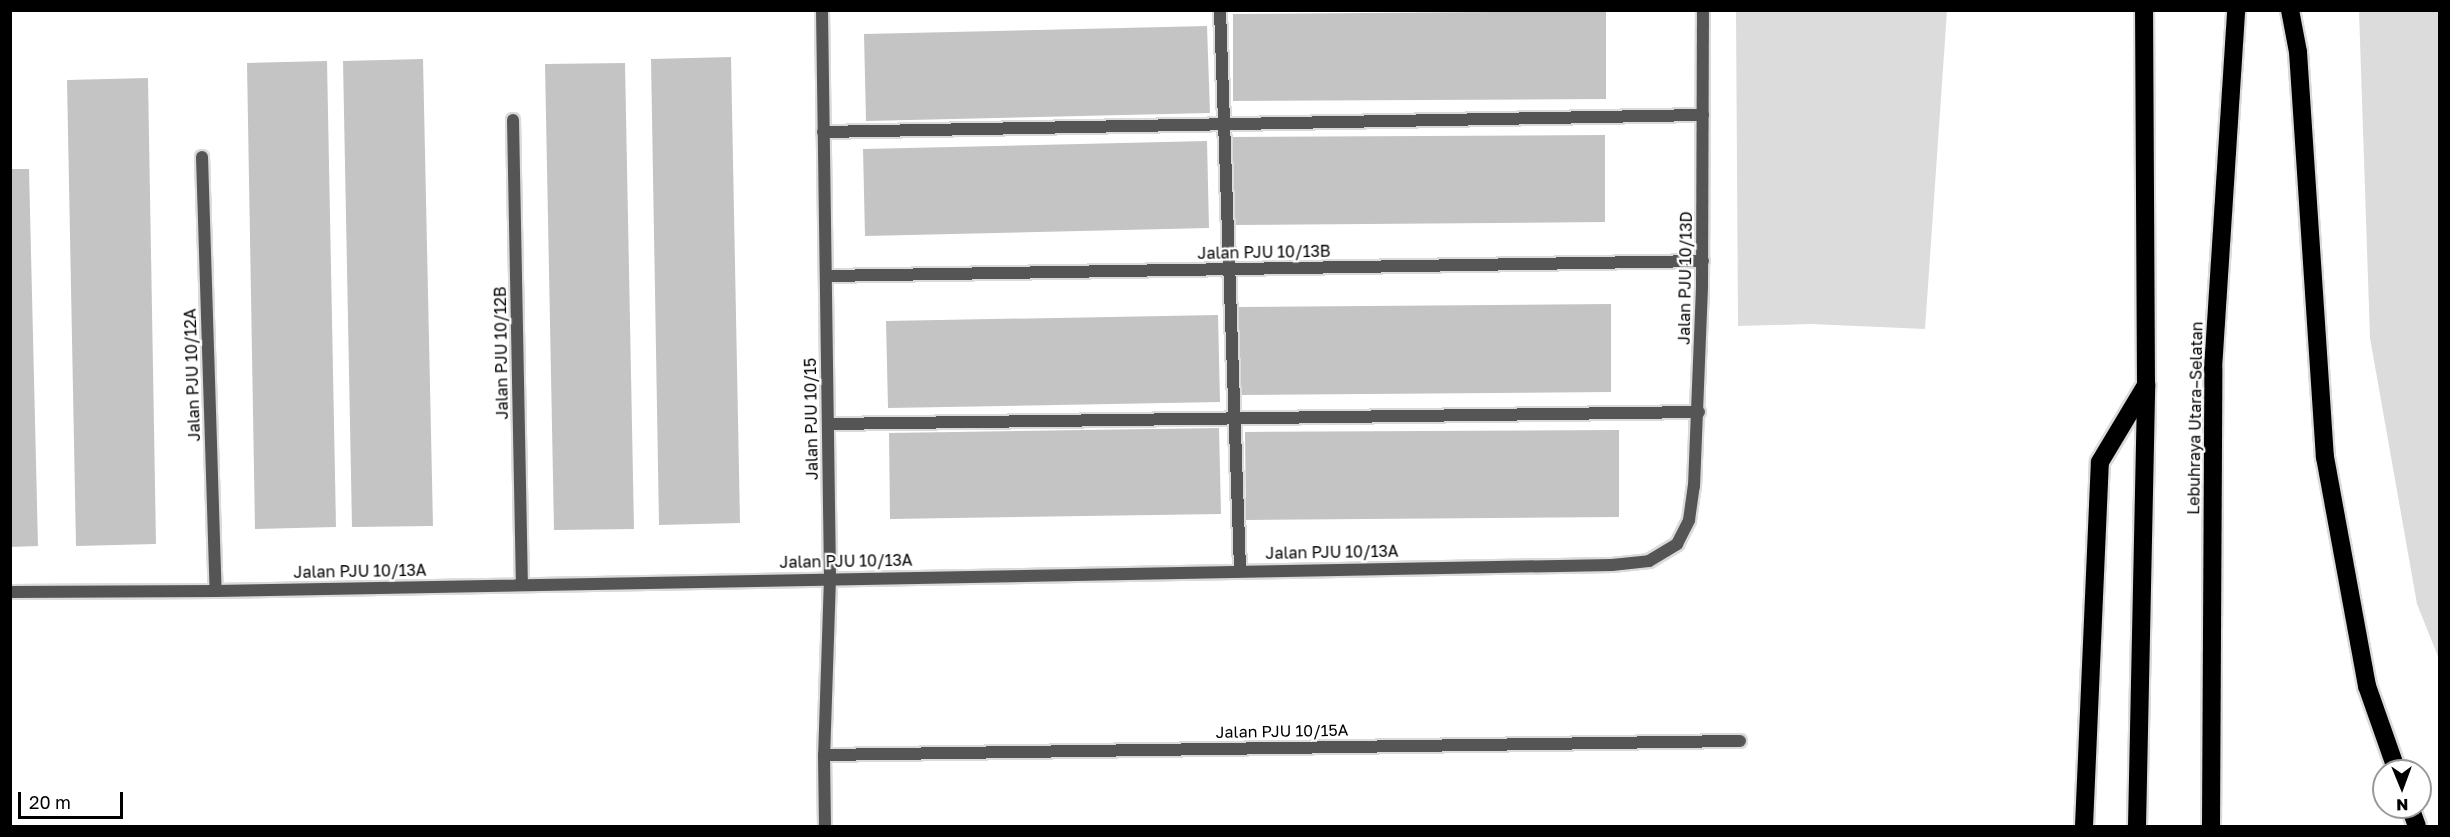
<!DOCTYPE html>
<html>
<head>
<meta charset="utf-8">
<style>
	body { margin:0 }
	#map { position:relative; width:2450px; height:837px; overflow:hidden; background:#fff; font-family:"Golos Text",sans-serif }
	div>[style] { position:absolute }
	.green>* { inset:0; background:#dcdcdc }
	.building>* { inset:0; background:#c4c4c4 }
	.roads { filter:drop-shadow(2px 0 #dbdbdb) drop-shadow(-2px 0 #dbdbdb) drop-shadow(0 2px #dbdbdb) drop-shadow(0 -2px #dbdbdb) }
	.lane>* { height:12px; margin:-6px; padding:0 6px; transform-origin:6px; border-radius:6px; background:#555 }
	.street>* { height:12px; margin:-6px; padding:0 6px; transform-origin:6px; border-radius:6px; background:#555 }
	.highway>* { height:18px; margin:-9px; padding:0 9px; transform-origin:9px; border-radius:9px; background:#000 }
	span { translate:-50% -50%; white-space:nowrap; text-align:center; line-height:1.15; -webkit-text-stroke:4.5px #fff; paint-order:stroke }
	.street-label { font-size:16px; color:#000 }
	.frame { position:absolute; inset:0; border:12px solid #000; pointer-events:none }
	.north { position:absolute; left:2372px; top:759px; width:60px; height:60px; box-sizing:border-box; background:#fff; border:2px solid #999; border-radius:50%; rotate:179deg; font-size:16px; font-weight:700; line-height:24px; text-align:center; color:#000 }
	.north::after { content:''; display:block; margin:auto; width:21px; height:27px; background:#000; clip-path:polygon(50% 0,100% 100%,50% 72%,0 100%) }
	.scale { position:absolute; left:18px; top:792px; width:105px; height:27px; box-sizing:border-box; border:3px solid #000; border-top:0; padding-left:8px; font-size:18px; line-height:21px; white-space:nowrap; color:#000; -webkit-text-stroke:4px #fff; paint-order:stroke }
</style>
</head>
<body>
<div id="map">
	<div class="green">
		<div style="clip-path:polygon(1736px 11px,1947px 11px,1925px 329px,1811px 324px,1738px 326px)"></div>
		<div style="clip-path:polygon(2359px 11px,2439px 11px,2439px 659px,2417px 604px,2370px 338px)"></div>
	</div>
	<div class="building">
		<div style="clip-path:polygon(1606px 11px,1606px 99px,1233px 101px,1233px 14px)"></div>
		<div style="clip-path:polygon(1207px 26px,1210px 113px,866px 121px,864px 34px)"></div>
		<div style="clip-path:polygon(731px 57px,740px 523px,659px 525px,651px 59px)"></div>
		<div style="clip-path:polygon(423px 59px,433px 526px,352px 527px,343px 61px)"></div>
		<div style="clip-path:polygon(327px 61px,336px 527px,255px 529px,247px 63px)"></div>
		<div style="clip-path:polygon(625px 63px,634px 529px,554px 530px,545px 64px)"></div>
		<div style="clip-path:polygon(148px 78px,156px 544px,76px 546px,67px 80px)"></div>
		<div style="clip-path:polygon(1605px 135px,1605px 222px,1232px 225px,1232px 137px)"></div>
		<div style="clip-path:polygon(1207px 141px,1209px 228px,865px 236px,863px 149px)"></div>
		<div style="clip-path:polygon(10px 169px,29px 169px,38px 546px,10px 547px)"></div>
		<div style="clip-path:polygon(1611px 304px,1611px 392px,1239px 395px,1238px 307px)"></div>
		<div style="clip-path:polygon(1218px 315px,1220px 402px,888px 408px,886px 321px)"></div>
		<div style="clip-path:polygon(1219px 428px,1221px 514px,890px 519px,889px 433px)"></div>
		<div style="clip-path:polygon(1619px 430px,1619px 517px,1246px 520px,1245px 432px)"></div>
	</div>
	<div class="roads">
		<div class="lane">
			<div style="left:1220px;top:10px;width:560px;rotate:87.95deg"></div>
			<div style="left:823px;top:132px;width:880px;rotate:-1.11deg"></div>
			<div style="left:828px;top:424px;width:871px;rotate:-0.79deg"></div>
		</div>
		<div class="street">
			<div style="left:822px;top:10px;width:568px;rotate:89.19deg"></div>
			<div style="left:830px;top:578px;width:177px;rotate:91.9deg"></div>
			<div style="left:824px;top:755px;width:71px;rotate:89.2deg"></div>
			<div style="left:513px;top:120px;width:465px;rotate:88.9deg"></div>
			<div style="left:202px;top:157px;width:434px;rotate:88.2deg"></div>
			<div style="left:826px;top:276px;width:877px;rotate:-0.98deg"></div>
			<div style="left:10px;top:592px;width:206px;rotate:-0.3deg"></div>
			<div style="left:216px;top:591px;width:1396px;rotate:-1.07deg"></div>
			<div style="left:1612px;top:565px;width:37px;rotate:-6deg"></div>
			<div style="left:1649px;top:561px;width:33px;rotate:-31deg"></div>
			<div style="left:1677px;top:544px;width:27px;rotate:-63deg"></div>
			<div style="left:1689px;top:520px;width:34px;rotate:-82deg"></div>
			<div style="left:1694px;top:486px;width:200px;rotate:-87.7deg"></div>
			<div style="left:1702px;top:286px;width:276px;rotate:-89.8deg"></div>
			<div style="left:824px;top:755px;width:916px;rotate:-0.88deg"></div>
		</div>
		<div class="highway">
			<div style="left:2290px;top:10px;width:43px;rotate:79.2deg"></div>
			<div style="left:2298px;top:52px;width:406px;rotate:86.2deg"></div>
			<div style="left:2325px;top:457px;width:233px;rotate:79.6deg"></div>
			<div style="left:2367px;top:686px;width:90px;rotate:70.6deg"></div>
			<div style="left:2410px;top:807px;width:20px;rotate:70deg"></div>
			<div style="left:2084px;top:826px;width:364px;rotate:-87.5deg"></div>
			<div style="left:2100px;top:462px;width:90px;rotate:-59.1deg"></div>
			<div style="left:2137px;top:826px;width:441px;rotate:-88.8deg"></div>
			<div style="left:2146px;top:385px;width:375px;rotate:-90.3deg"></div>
			<div style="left:2211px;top:826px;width:457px;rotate:-89.7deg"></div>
			<div style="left:2213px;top:369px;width:360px;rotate:-86.3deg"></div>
		</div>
	</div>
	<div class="street-label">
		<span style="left:1264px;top:252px;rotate:-1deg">Jalan PJU 10/13B</span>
		<span style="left:1685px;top:278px;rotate:-89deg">Jalan PJU 10/13D</span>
		<span style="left:501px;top:353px;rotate:-91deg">Jalan PJU 10/12B</span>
		<span style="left:192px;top:375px;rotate:-92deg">Jalan PJU 10/12A</span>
		<span style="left:2195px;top:418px;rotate:-89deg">Lebuhraya Utara–Selatan</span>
		<span style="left:811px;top:419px;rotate:-91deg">Jalan PJU 10/15</span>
		<span style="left:1332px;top:552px;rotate:-1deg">Jalan PJU 10/13A</span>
		<span style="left:846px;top:561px;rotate:-1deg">Jalan PJU 10/13A</span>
		<span style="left:360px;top:571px;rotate:-1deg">Jalan PJU 10/13A</span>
		<span style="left:1282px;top:731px;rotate:-1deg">Jalan PJU 10/15A</span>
	</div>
	<div class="frame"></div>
	<div class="north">N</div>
	<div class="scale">20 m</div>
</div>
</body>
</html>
